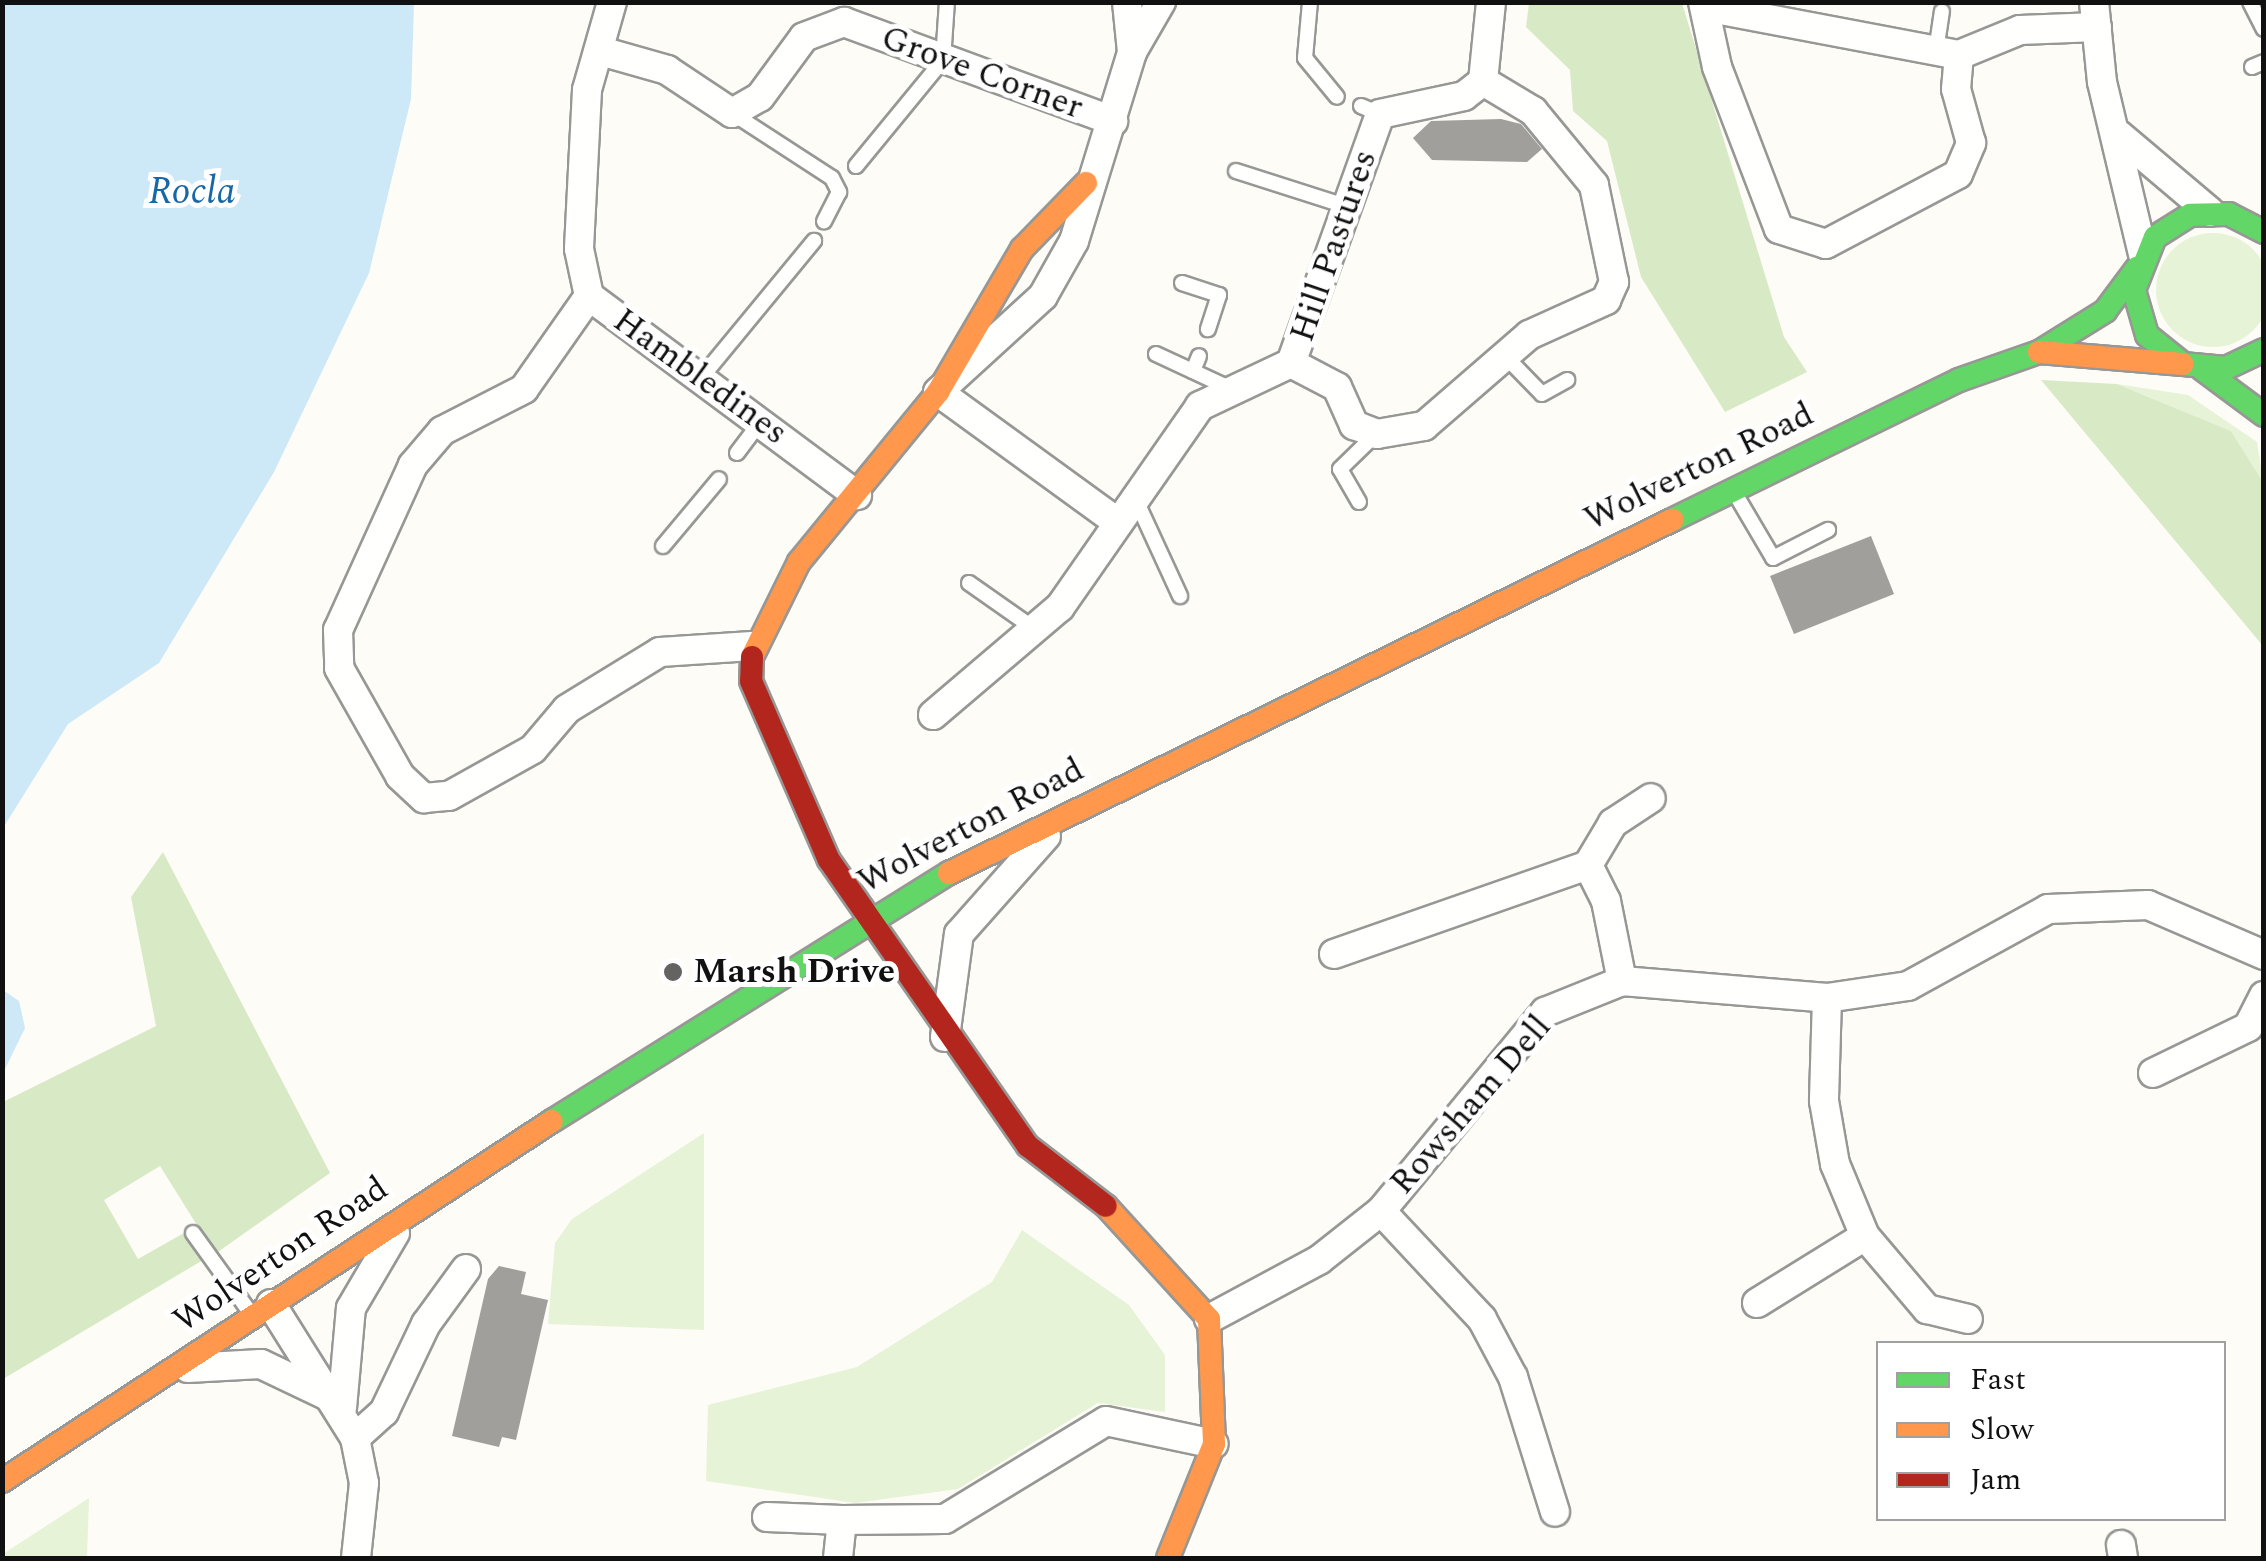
<!DOCTYPE html>
<html>
<head>
<meta charset="utf-8">
<style>
	body { margin:0 }
	#map { position:relative; width:2266px; height:1561px; overflow:hidden; background:#fdfcf7; font-family:Spectral,serif }
	div>[style] { position:absolute }
	.green>* { inset:0; background:#e7f3d7 }
	.round { border-radius:50% }
	.forest>* { inset:0; background:#d8eac5 }
	.water>* { inset:0; background:#cde8f7 }
	.building>* { inset:0; background:#a19f9c }
	.roads { filter:drop-shadow(2px 0 #979795) drop-shadow(-2px 0 #979795) drop-shadow(0 2px #979795) drop-shadow(0 -2px #979795) }
	.lane>* { height:14px; margin:-7px; padding:0 7px; transform-origin:7px; border-radius:7px; background:#fffffe }
	.street>* { height:28px; margin:-14px; padding:0 14px; transform-origin:14px; border-radius:14px; background:#fffffe }
	.fast>* { height:22px; margin:-11px; padding:0 11px; transform-origin:11px; border-radius:11px; background:#63d668 }
	.slow>* { height:22px; margin:-11px; padding:0 11px; transform-origin:11px; border-radius:11px; background:#ff974d }
	.jam>* { height:22px; margin:-11px; padding:0 11px; transform-origin:11px; border-radius:11px; background:#b3261e }
	.dots>* { width:28px; height:28px; translate:-50% -50%; box-sizing:border-box; border:5px solid #fff; border-radius:50% }
	span { translate:-50% -50%; white-space:nowrap; text-align:center; line-height:1.15; -webkit-text-stroke:10px #fff; paint-order:stroke }
	.street-label { font-size:35px; color:#111 }
	.poi-label { font-size:35px; color:#111; font-weight:700 }
	.left { translate:0 -50%; text-align:left }
	.water-label { font-size:38px; color:#1768a6; font-style:italic }
	.frame { position:absolute; inset:0; border:5px solid #111; pointer-events:none }
	.legend { position:absolute; left:1876px; top:1341px; width:350px; height:180px; box-sizing:border-box; background:#fff; border:2px solid #a0a0a0; margin:0; padding:12px 18px; list-style:none; font-size:30px; color:#111 }
	.legend li { display:flex; align-items:center; gap:20px; height:50px }
	.legend b { width:50px; border:2px solid #a0a0a0 }
</style>
</head>
<body>
<div id="map">
	<div class="green">
		<div class="round" style="left:2156px;top:233px;width:114px;height:114px"></div>
		<div style="clip-path:polygon(2117px 384px,2188px 395px,2257px 442px,2263px 482px,2231px 431px)"></div>
		<div style="clip-path:polygon(704px 1133px,704px 1330px,548px 1324px,555px 1243px,572px 1219px)"></div>
		<div style="clip-path:polygon(1022px 1230px,1129px 1305px,1165px 1355px,1165px 1412px,1098px 1403px,958px 1489px,855px 1503px,706px 1481px,708px 1405px,857px 1367px,992px 1282px)"></div>
		<div style="clip-path:polygon(89px 1498px,87px 1558px,3px 1558px,3px 1554px)"></div>
	</div>
	<div class="forest">
		<div style="clip-path:polygon(1529px 3px,1682px 3px,1784px 337px,1807px 372px,1725px 412px,1641px 277px,1607px 141px,1573px 111px,1570px 70px,1526px 27px)"></div>
		<div style="clip-path:polygon(2041px 380px,2117px 384px,2231px 431px,2263px 482px,2263px 646px)"></div>
		<div style="clip-path:polygon(163px 852px,330px 1173px,215px 1254px,160px 1166px,104px 1200px,138px 1259px,184px 1233px,203px 1260px,3px 1379px,3px 1102px,156px 1026px,131px 897px)"></div>
	</div>
	<div class="water">
		<div style="clip-path:polygon(3px 2px,414px 3px,411px 99px,369px 273px,274px 472px,159px 663px,68px 724px,3px 828px)"></div>
		<div style="clip-path:polygon(3px 990px,19px 1001px,25px 1028px,3px 1073px)"></div>
	</div>
	<div class="building">
		<div style="clip-path:polygon(1501px 119px,1521px 124px,1542px 149px,1527px 162px,1432px 160px,1413px 138px,1431px 121px)"></div>
		<div style="clip-path:polygon(1871px 536px,1894px 594px,1794px 634px,1770px 576px)"></div>
		<div style="clip-path:polygon(499px 1266px,526px 1272px,521px 1294px,548px 1300px,516px 1440px,502px 1437px,499px 1447px,452px 1436px,488px 1279px)"></div>
	</div>
	<div class="roads">
		<div class="lane">
			<div style="left:1310px;top:2px;width:56px;rotate:95.1deg"></div>
			<div style="left:1305px;top:58px;width:50px;rotate:50.6deg"></div>
			<div style="left:2250px;top:2px;width:30px;rotate:63deg"></div>
			<div style="left:1936px;top:51px;width:40px;rotate:-81.5deg"></div>
			<div style="left:2252px;top:67px;width:13px;rotate:-23deg"></div>
			<div style="left:1361px;top:106px;width:21px;rotate:23deg"></div>
			<div style="left:732px;top:113px;width:119px;rotate:33deg"></div>
			<div style="left:832px;top:178px;width:16px;rotate:63deg"></div>
			<div style="left:839px;top:192px;width:33px;rotate:117deg"></div>
			<div style="left:856px;top:166px;width:137px;rotate:-50.6deg"></div>
			<div style="left:943px;top:60px;width:58px;rotate:-86.1deg"></div>
			<div style="left:1236px;top:171px;width:119px;rotate:17.7deg"></div>
			<div style="left:1182px;top:283px;width:39px;rotate:18deg"></div>
			<div style="left:1219px;top:295px;width:36px;rotate:108deg"></div>
			<div style="left:1156px;top:354px;width:78px;rotate:24.9deg"></div>
			<div style="left:1507px;top:358px;width:50px;rotate:45.8deg"></div>
			<div style="left:1542px;top:394px;width:29px;rotate:-29deg"></div>
			<div style="left:1193px;top:371px;width:16px;rotate:-68deg"></div>
			<div style="left:701px;top:378px;width:178px;rotate:-50.5deg"></div>
			<div style="left:737px;top:453px;width:39px;rotate:-53deg"></div>
			<div style="left:1733px;top:490px;width:79px;rotate:59.5deg"></div>
			<div style="left:1773px;top:558px;width:62px;rotate:-27deg"></div>
			<div style="left:1135px;top:498px;width:108px;rotate:65.3deg"></div>
			<div style="left:1359px;top:502px;width:38px;rotate:-120deg"></div>
			<div style="left:1340px;top:469px;width:50px;rotate:-44.2deg"></div>
			<div style="left:663px;top:546px;width:87px;rotate:-50.1deg"></div>
			<div style="left:969px;top:583px;width:78px;rotate:35.1deg"></div>
			<div style="left:193px;top:1233px;width:101px;rotate:54.3deg"></div>
		</div>
		<div class="street">
			<div style="left:612px;top:2px;width:91px;rotate:105.9deg"></div>
			<div style="left:587px;top:90px;width:159px;rotate:92.9deg"></div>
			<div style="left:579px;top:249px;width:48px;rotate:78deg"></div>
			<div style="left:589px;top:296px;width:334px;rotate:36.6deg"></div>
			<div style="left:1127px;top:2px;width:50px;rotate:84.3deg"></div>
			<div style="left:1703px;top:2px;width:66px;rotate:77.8deg"></div>
			<div style="left:1717px;top:67px;width:173px;rotate:69.1deg"></div>
			<div style="left:1779px;top:229px;width:49px;rotate:17.7deg"></div>
			<div style="left:1826px;top:244px;width:149px;rotate:-27.9deg"></div>
			<div style="left:1958px;top:174px;width:34px;rotate:-67deg"></div>
			<div style="left:1971px;top:143px;width:56px;rotate:-105.5deg"></div>
			<div style="left:1956px;top:89px;width:34px;rotate:-85deg"></div>
			<div style="left:1959px;top:55px;width:66px;rotate:-22.3deg"></div>
			<div style="left:2020px;top:30px;width:77px;rotate:-2.2deg"></div>
			<div style="left:2094px;top:2px;width:80px;rotate:84.3deg"></div>
			<div style="left:2102px;top:82px;width:177px;rotate:76.6deg"></div>
			<div style="left:1705px;top:7px;width:258px;rotate:10.7deg"></div>
			<div style="left:604px;top:52px;width:66px;rotate:15.9deg"></div>
			<div style="left:667px;top:70px;width:78px;rotate:33.5deg"></div>
			<div style="left:732px;top:113px;width:32px;rotate:-30deg"></div>
			<div style="left:760px;top:97px;width:74px;rotate:-53.7deg"></div>
			<div style="left:804px;top:37px;width:43px;rotate:-20.6deg"></div>
			<div style="left:844px;top:22px;width:287px;rotate:20.2deg"></div>
			<div style="left:1483px;top:81px;width:79px;rotate:-84.2deg"></div>
			<div style="left:2119px;top:135px;width:119px;rotate:40.2deg"></div>
			<div style="left:589px;top:296px;width:113px;rotate:125deg"></div>
			<div style="left:524px;top:389px;width:92px;rotate:152.9deg"></div>
			<div style="left:442px;top:431px;width:45px;rotate:130.5deg"></div>
			<div style="left:413px;top:465px;width:181px;rotate:114.4deg"></div>
			<div style="left:338px;top:630px;width:38px;rotate:88deg"></div>
			<div style="left:339px;top:668px;width:124px;rotate:60.5deg"></div>
			<div style="left:400px;top:776px;width:33px;rotate:43deg"></div>
			<div style="left:424px;top:798px;width:25px;rotate:-5deg"></div>
			<div style="left:449px;top:796px;width:96px;rotate:-29.2deg"></div>
			<div style="left:533px;top:749px;width:52px;rotate:-49.6deg"></div>
			<div style="left:567px;top:709px;width:109px;rotate:-31.5deg"></div>
			<div style="left:660px;top:652px;width:92px;rotate:-3.7deg"></div>
			<div style="left:1291px;top:363px;width:52px;rotate:27.6deg"></div>
			<div style="left:1337px;top:387px;width:42px;rotate:65.9deg"></div>
			<div style="left:1354px;top:425px;width:25px;rotate:21deg"></div>
			<div style="left:1377px;top:434px;width:48px;rotate:-9.7deg"></div>
			<div style="left:1424px;top:426px;width:139px;rotate:-40.9deg"></div>
			<div style="left:1529px;top:335px;width:85px;rotate:-24.4deg"></div>
			<div style="left:1606px;top:300px;width:20px;rotate:-66deg"></div>
			<div style="left:1614px;top:282px;width:99px;rotate:-101.7deg"></div>
			<div style="left:1594px;top:185px;width:96px;rotate:-129.5deg"></div>
			<div style="left:1533px;top:111px;width:58px;rotate:-149deg"></div>
			<div style="left:1113px;top:519px;width:216px;rotate:-144deg"></div>
			<div style="left:938px;top:392px;width:142px;rotate:-42.4deg"></div>
			<div style="left:1043px;top:296px;width:63px;rotate:-60.6deg"></div>
			<div style="left:1074px;top:241px;width:198px;rotate:-72.9deg"></div>
			<div style="left:1132px;top:52px;width:58px;rotate:-59.9deg"></div>
			<div style="left:933px;top:715px;width:167px;rotate:-40.4deg"></div>
			<div style="left:1060px;top:607px;width:245px;rotate:-55.1deg"></div>
			<div style="left:1200px;top:406px;width:101px;rotate:-25.3deg"></div>
			<div style="left:1291px;top:363px;width:264px;rotate:-70.3deg"></div>
			<div style="left:1380px;top:114px;width:86px;rotate:-12.1deg"></div>
			<div style="left:1464px;top:96px;width:24px;rotate:-38deg"></div>
			<div style="left:1588px;top:865px;width:40px;rotate:63.4deg"></div>
			<div style="left:1606px;top:901px;width:82px;rotate:78.7deg"></div>
			<div style="left:1334px;top:954px;width:269px;rotate:-19.3deg"></div>
			<div style="left:1588px;top:865px;width:49px;rotate:-59.2deg"></div>
			<div style="left:1613px;top:823px;width:45px;rotate:-33.3deg"></div>
			<div style="left:1827px;top:998px;width:103px;rotate:91.7deg"></div>
			<div style="left:1824px;top:1101px;width:64px;rotate:80.1deg"></div>
			<div style="left:1835px;top:1164px;width:78px;rotate:67.4deg"></div>
			<div style="left:945px;top:1037px;width:104px;rotate:-82.3deg"></div>
			<div style="left:959px;top:934px;width:131px;rotate:-48.4deg"></div>
			<div style="left:2153px;top:1073px;width:106px;rotate:-25.8deg"></div>
			<div style="left:2248px;top:1027px;width:35px;rotate:-63deg"></div>
			<div style="left:1381px;top:1211px;width:148px;rotate:46.9deg"></div>
			<div style="left:1482px;top:1319px;width:66px;rotate:61.9deg"></div>
			<div style="left:1513px;top:1377px;width:141px;rotate:72.7deg"></div>
			<div style="left:1757px;top:1303px;width:127px;rotate:-31.8deg"></div>
			<div style="left:1865px;top:1236px;width:96px;rotate:49.7deg"></div>
			<div style="left:1927px;top:1309px;width:42px;rotate:13.7deg"></div>
			<div style="left:271px;top:1304px;width:158px;rotate:57.9deg"></div>
			<div style="left:355px;top:1438px;width:46px;rotate:78.7deg"></div>
			<div style="left:364px;top:1483px;width:75px;rotate:96.1deg"></div>
			<div style="left:1209px;top:1319px;width:125px;rotate:-28.2deg"></div>
			<div style="left:1319px;top:1260px;width:79px;rotate:-38.3deg"></div>
			<div style="left:1381px;top:1211px;width:258px;rotate:-50.5deg"></div>
			<div style="left:1545px;top:1012px;width:83px;rotate:-21.9deg"></div>
			<div style="left:1622px;top:981px;width:206px;rotate:4.7deg"></div>
			<div style="left:1827px;top:998px;width:82px;rotate:-8.4deg"></div>
			<div style="left:1908px;top:986px;width:160px;rotate:-28.8deg"></div>
			<div style="left:2048px;top:909px;width:100px;rotate:-2.3deg"></div>
			<div style="left:2148px;top:905px;width:126px;rotate:23.3deg"></div>
			<div style="left:188px;top:1368px;width:73px;rotate:-3.1deg"></div>
			<div style="left:261px;top:1364px;width:72px;rotate:25.5deg"></div>
			<div style="left:342px;top:1408px;width:100px;rotate:-84.9deg"></div>
			<div style="left:351px;top:1308px;width:87px;rotate:-59.6deg"></div>
			<div style="left:355px;top:1438px;width:39px;rotate:-42deg"></div>
			<div style="left:384px;top:1412px;width:98px;rotate:-64.5deg"></div>
			<div style="left:426px;top:1324px;width:68px;rotate:-54deg"></div>
			<div style="left:767px;top:1517px;width:75px;rotate:2.3deg"></div>
			<div style="left:842px;top:1520px;width:38px;rotate:96deg"></div>
			<div style="left:842px;top:1520px;width:103px;rotate:-0.6deg"></div>
			<div style="left:945px;top:1519px;width:188px;rotate:-31.3deg"></div>
			<div style="left:1106px;top:1421px;width:110px;rotate:12deg"></div>
			<div style="left:2121px;top:1545px;width:13px;rotate:81deg"></div>
		</div>
		<div class="fast">
			<div style="left:2264px;top:232px;width:39px;rotate:-153deg"></div>
			<div style="left:2229px;top:214px;width:39px;rotate:179deg"></div>
			<div style="left:2190px;top:215px;width:41px;rotate:147.8deg"></div>
			<div style="left:2155px;top:237px;width:57px;rotate:111.6deg"></div>
			<div style="left:2134px;top:290px;width:47px;rotate:73.9deg"></div>
			<div style="left:2147px;top:335px;width:46px;rotate:38.9deg"></div>
			<div style="left:2183px;top:364px;width:43px;rotate:5.3deg"></div>
			<div style="left:2226px;top:368px;width:42px;rotate:-25.3deg"></div>
			<div style="left:2202px;top:369px;width:77px;rotate:36.6deg"></div>
			<div style="left:1672px;top:520px;width:319px;rotate:-26deg"></div>
			<div style="left:1959px;top:380px;width:85px;rotate:-19.3deg"></div>
			<div style="left:2039px;top:352px;width:78px;rotate:-31.8deg"></div>
			<div style="left:2105px;top:311px;width:54px;rotate:-53.3deg"></div>
			<div style="left:552px;top:1121px;width:468px;rotate:-32deg"></div>
		</div>
		<div class="slow">
			<div style="left:2039px;top:352px;width:144px;rotate:4.8deg"></div>
			<div style="left:752px;top:657px;width:106px;rotate:-63.7deg"></div>
			<div style="left:799px;top:562px;width:220px;rotate:-50.7deg"></div>
			<div style="left:938px;top:392px;width:166px;rotate:-59.6deg"></div>
			<div style="left:1022px;top:249px;width:92px;rotate:-45.9deg"></div>
			<div style="left:949px;top:873px;width:805px;rotate:-26.02deg"></div>
			<div style="left:1106px;top:1206px;width:153px;rotate:47.7deg"></div>
			<div style="left:1209px;top:1319px;width:125px;rotate:87.7deg"></div>
			<div style="left:1214px;top:1444px;width:123px;rotate:112deg"></div>
			<div style="left:2px;top:1481px;width:657px;rotate:-33.21deg"></div>
		</div>
		<div class="jam">
			<div style="left:752px;top:657px;width:24px;rotate:92deg"></div>
			<div style="left:751px;top:681px;width:195px;rotate:66.5deg"></div>
			<div style="left:829px;top:860px;width:348px;rotate:55.2deg"></div>
			<div style="left:1028px;top:1146px;width:98px;rotate:37.6deg"></div>
		</div>
	</div>
	<div class="dots">
		<div style="left:673px;top:972px;background:#646362"></div>
	</div>
	<div class="street-label">
		<span style="left:982px;top:73px;rotate:20deg">Grove Corner</span>
		<span style="left:1334px;top:246px;rotate:-71deg">Hill Pastures</span>
		<span style="left:700px;top:377px;rotate:36deg">Hambledines</span>
		<span style="left:1699px;top:467px;rotate:-26deg">Wolverton Road</span>
		<span style="left:971px;top:826px;rotate:-28deg">Wolverton Road</span>
		<span style="left:1471px;top:1105px;rotate:-49deg">Rowsham Dell</span>
		<span style="left:281px;top:1255px;rotate:-34deg">Wolverton Road</span>
	</div>
	<div class="poi-label">
		<span class="left" style="left:693px;top:972px">Marsh Drive</span>
	</div>
	<div class="water-label">
		<span style="left:192px;top:193px">Rocla</span>
	</div>
	<div class="frame"></div>
	<ul class="legend">
	<li><b style="height:12px;background:#63d668"></b>Fast</li>
	<li><b style="height:12px;background:#ff974d"></b>Slow</li>
	<li><b style="height:12px;background:#b3261e"></b>Jam</li>
	</ul>
</div>
</body>
</html>
